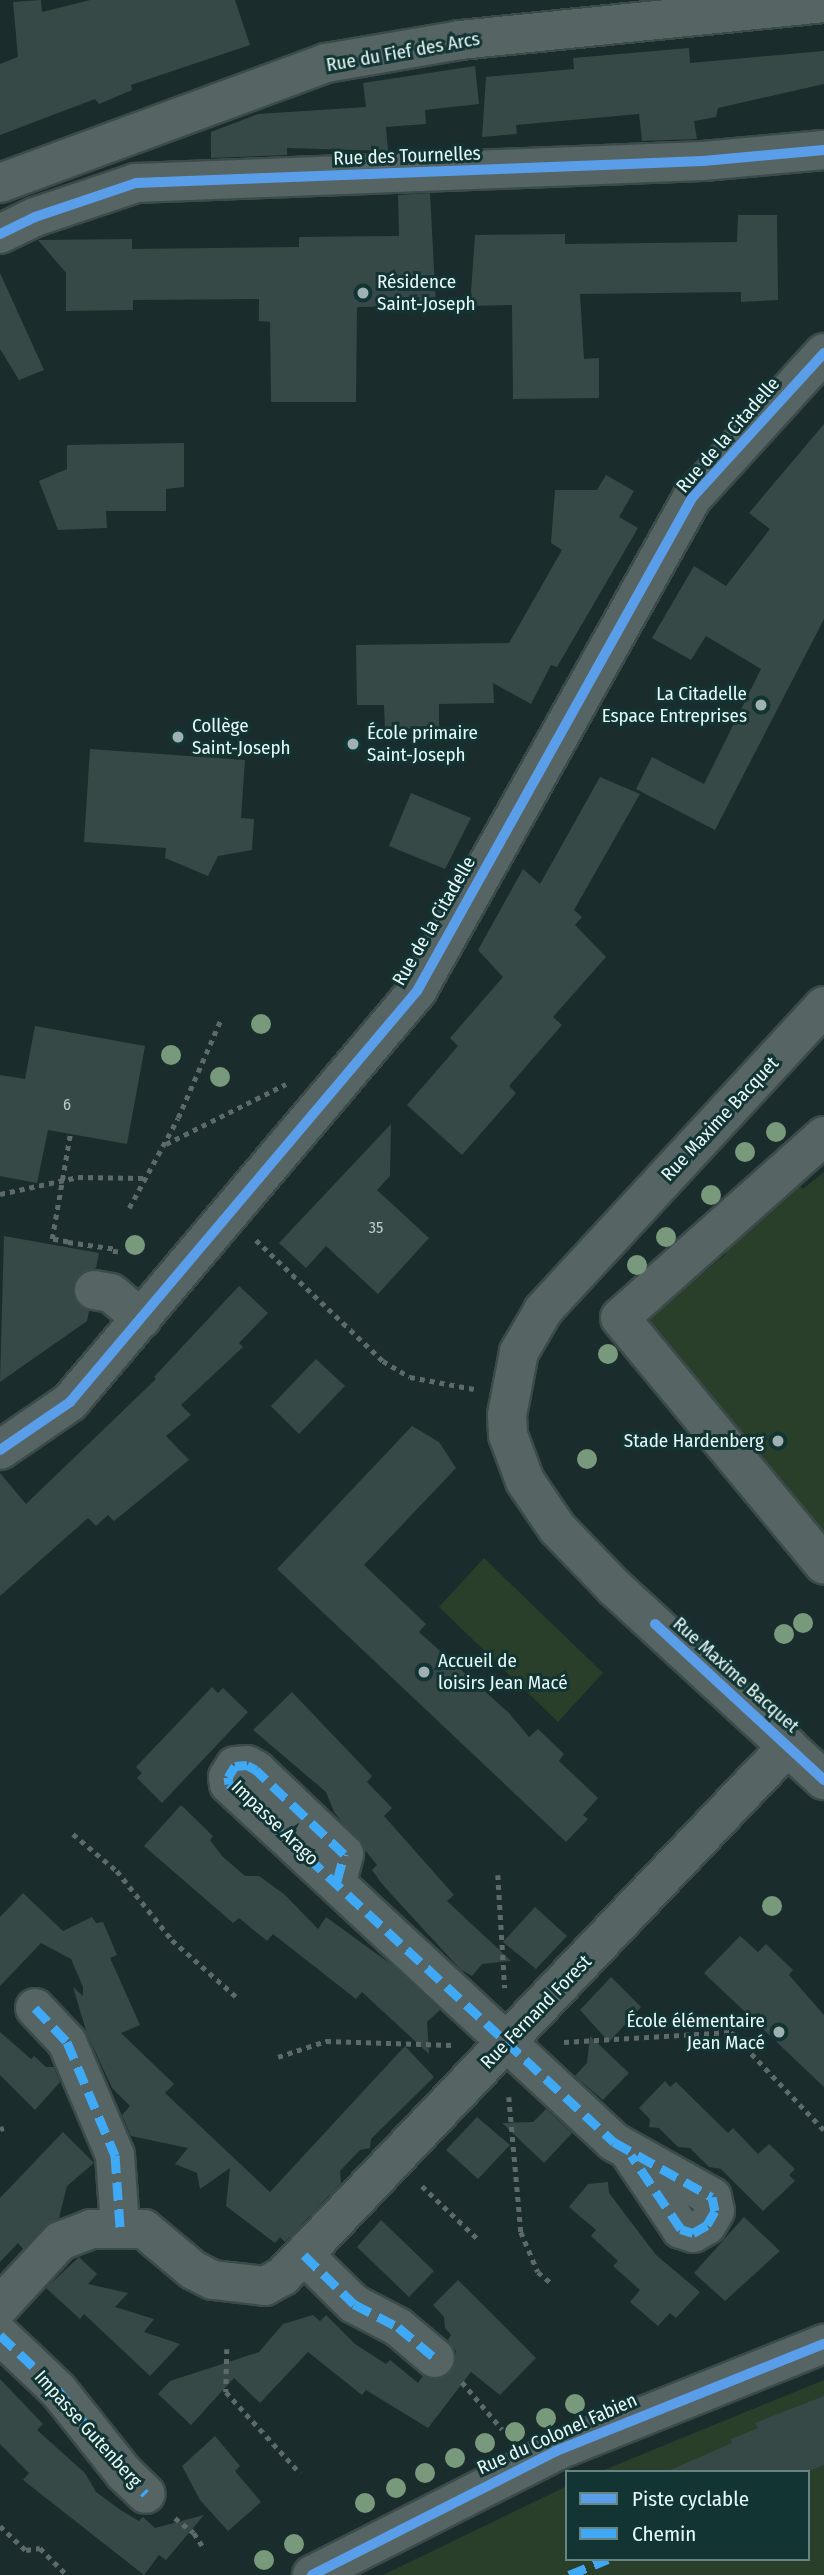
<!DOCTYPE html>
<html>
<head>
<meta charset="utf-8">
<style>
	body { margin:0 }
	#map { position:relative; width:824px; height:2575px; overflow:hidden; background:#1a2c2c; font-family:"Fira Sans Condensed",sans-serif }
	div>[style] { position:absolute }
	.green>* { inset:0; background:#2a3f29 }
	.building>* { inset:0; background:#374946 }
	.path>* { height:4.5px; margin-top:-2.25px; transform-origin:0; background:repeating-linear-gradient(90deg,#5d6a69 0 5px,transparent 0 10px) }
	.roads { filter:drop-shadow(2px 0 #3c4a4a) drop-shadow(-2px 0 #3c4a4a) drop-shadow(0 2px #3c4a4a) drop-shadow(0 -2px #3c4a4a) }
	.minor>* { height:38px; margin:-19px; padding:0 19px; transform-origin:19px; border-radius:19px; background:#566564 }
	.path-bridge>* { height:4.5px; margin-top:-2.25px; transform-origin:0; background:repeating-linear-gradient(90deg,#5d6a69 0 5px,transparent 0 10px) }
	.quiet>* { height:9px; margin-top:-4.5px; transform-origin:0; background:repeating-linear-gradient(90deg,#3fa9f5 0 18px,transparent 0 27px) }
	.cycleway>* { height:10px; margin:-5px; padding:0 5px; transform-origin:5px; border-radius:5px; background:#5a9eea }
	.trees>* { width:20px; height:20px; margin:-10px; border-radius:50%; background:#78997c }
	.dots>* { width:19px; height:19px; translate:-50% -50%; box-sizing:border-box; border:4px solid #123433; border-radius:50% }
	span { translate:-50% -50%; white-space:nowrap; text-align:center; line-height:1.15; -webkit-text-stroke:6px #123433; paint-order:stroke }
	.number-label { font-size:16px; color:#bacdcc }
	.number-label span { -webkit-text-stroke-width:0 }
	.street-label { font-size:19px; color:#e6f9f8 }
	.poi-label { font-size:19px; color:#e6f9f8 }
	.left { translate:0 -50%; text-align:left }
	.right { translate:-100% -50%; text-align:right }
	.legend { position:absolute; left:565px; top:2470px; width:245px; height:91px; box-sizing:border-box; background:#123433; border:2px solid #678382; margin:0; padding:9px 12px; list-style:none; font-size:21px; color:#e6f9f8 }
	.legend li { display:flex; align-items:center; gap:14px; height:35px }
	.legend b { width:35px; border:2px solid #678382 }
</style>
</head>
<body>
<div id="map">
	<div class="green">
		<div style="clip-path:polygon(824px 1172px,824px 1554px,638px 1327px,726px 1254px,713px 1239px,790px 1175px,803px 1189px)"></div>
		<div style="clip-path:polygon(484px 1558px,603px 1673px,558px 1722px,439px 1607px)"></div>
		<div style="clip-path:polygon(824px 2380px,824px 2575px,383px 2575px,567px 2486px,567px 2559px,808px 2559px,808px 2472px,599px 2472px)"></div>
	</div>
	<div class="building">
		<div style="clip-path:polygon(41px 0,42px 12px,90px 0,235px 0,250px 45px,131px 85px,132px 90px,99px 104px,95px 99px,0 135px,0 64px,18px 57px,13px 2px)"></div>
		<div style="clip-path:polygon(689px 48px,690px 63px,824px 51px,824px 84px,718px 108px,716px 117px,694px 121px,697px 139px,642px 141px,639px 114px,516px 125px,517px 134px,482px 137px,486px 77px,574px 69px,573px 58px)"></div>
		<div style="clip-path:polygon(475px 66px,479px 104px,425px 110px,426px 124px,386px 127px,388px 151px,287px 148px,287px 155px,211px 158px,211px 132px,258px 114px,366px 107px,363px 83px)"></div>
		<div style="clip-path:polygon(430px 193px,436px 306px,357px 307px,356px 402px,271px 402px,270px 322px,259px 321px,259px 299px,133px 300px,133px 310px,66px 311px,66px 273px,38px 240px,132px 239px,132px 249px,299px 247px,299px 237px,399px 236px,398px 195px)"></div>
		<div style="clip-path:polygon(738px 215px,777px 215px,778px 300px,741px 302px,741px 292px,580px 294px,584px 359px,599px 358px,599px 398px,513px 399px,512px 305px,470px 306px,475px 235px,565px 234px,565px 244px,737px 242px)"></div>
		<div style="clip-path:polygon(0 273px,44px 370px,19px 380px,0 349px)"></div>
		<div style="clip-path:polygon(824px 424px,824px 619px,715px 830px,636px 789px,652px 757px,704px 784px,761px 669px,706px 636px,691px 660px,652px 638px,694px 566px,726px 586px,770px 529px,749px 513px)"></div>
		<div style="clip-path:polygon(184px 443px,184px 487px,166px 489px,166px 511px,106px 511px,107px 528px,58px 530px,39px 481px,67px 469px,67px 445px)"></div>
		<div style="clip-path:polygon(606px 475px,634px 491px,619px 517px,638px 528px,557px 667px,551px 665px,531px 704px,493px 683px,494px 703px,439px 704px,439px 728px,385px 729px,384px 705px,357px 705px,356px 645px,509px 643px,562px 550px,551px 543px,555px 490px,597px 490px)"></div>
		<div style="clip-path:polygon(90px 749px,245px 760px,241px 818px,254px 819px,252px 850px,218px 856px,208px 876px,165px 858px,166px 848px,84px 842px)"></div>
		<div style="clip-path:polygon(600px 777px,640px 794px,574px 910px,582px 917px,575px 925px,606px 957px,553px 1017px,562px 1025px,509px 1086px,516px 1093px,462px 1155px,407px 1105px,458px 1046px,450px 1038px,503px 977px,478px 950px,523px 869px,540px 884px)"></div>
		<div style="clip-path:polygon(411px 793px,471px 818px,445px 869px,389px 846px)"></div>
		<div style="clip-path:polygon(35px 1026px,145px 1046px,127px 1144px,48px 1130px,37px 1183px,0 1176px,0 1075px,25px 1079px)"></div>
		<div style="clip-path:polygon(391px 1124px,390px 1176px,377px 1190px,429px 1238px,378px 1294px,326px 1246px,306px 1268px,279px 1243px)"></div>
		<div style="clip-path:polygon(4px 1236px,99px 1253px,96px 1268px,78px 1275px,73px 1286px,74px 1298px,89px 1311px,87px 1321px,0 1382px)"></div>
		<div style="clip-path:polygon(239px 1286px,268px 1313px,239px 1343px,243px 1347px,181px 1405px,191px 1415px,166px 1436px,189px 1460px,114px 1521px,108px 1515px,96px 1526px,88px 1518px,0 1596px,0 1473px,26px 1504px,156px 1379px,154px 1377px)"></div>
		<div style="clip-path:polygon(316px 1359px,345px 1386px,299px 1434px,271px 1406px)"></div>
		<div style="clip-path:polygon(412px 1426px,439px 1442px,456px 1468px,364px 1565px,426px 1624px,419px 1632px,509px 1713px,529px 1737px,538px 1729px,564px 1754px,559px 1761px,598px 1798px,583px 1815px,588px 1819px,566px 1842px,277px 1569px)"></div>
		<div style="clip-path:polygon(212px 1687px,218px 1693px,223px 1688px,248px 1712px,162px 1803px,137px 1778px,142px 1773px,136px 1767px)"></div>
		<div style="clip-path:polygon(292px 1692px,372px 1776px,367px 1782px,392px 1808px,384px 1816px,454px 1895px,447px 1901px,511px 1961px,482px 1964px,472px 1976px,460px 1969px,382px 1884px,372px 1870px,377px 1865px,334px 1812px,326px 1792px,253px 1730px)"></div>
		<div style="clip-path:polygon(181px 1805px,213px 1836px,210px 1840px,222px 1856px,245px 1876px,259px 1876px,284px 1894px,318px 1929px,326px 1917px,392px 1965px,440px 2010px,427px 2022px,429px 2054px,362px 1992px,356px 1999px,273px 1934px,267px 1941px,239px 1918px,233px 1923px,144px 1846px)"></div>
		<div style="clip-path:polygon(23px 1893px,63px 1931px,92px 1917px,96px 1923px,103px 1922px,117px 1955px,110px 1958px,140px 2025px,121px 2033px,174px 2084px,165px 2093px,270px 2192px,405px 2046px,434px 2077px,371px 2139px,370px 2148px,360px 2150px,340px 2171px,341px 2183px,285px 2242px,280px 2237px,275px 2243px,226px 2206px,230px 2168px,200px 2189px,197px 2173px,175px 2164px,188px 2148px,131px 2136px,122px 2115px,130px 2106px,112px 2088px,87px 2034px,73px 1987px,83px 1996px,83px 1987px,71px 1959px,41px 1943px,0 1986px,0 1917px)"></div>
		<div style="clip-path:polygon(535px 1907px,567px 1936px,536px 1969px,503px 1942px)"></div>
		<div style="clip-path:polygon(740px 1936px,758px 1952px,766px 1944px,793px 1970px,789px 1975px,824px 2015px,824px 2087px,704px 1973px)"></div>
		<div style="clip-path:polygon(611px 1977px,641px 2007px,609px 2042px,580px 2010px)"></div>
		<div style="clip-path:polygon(0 2032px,31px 2059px,34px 2056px,46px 2067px,54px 2067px,60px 2082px,35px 2110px,0 2075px)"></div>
		<div style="clip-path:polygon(590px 2036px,629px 2073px,603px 2100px,575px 2076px,587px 2063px)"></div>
		<div style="clip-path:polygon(665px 2081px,670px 2087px,676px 2082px,728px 2133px,733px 2128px,758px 2154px,769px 2144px,795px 2169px,789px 2175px,795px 2181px,763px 2211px,721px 2169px,709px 2167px,690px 2148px,678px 2147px,659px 2128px,649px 2127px,650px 2119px,639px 2108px)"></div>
		<div style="clip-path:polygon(546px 2109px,572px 2133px,544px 2163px,502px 2123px,533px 2122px)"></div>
		<div style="clip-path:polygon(477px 2117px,510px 2145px,478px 2179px,446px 2150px)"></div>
		<div style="clip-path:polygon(63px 2132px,94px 2163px,67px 2186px,59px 2218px,44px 2226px,23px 2249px,18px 2243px,0 2262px,0 2198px)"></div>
		<div style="clip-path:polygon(608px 2182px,609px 2193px,656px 2255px,700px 2292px,676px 2318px,670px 2313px,658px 2326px,630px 2302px,640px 2290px,613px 2266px,618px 2261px,591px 2236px,596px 2230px,569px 2207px,588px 2184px)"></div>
		<div style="clip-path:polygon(744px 2217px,780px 2251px,725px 2301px,694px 2273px)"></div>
		<div style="clip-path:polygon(381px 2220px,434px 2271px,409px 2297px,357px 2247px)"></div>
		<div style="clip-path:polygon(79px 2257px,97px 2274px,88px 2284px,128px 2293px,115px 2307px,154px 2319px,144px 2332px,180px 2344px,150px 2376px,84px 2314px,80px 2319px,46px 2288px)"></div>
		<div style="clip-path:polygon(458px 2280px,536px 2358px,500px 2395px,471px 2372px,428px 2428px,366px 2390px,362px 2395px,308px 2352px,260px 2403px,234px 2378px,191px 2425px,158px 2394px,170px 2381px,259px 2352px,283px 2324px,313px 2315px,320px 2321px,326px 2315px,355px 2344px,386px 2364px,390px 2360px,418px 2383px,423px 2376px,443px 2378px,456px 2362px,456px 2351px,448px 2340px,451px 2335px,445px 2328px,444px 2317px,433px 2305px)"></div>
		<div style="clip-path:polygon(0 2379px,43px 2424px,37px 2430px,85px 2473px,96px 2492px,122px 2511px,139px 2521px,143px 2517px,155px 2528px,204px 2515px,166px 2560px,159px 2555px,144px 2575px,23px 2480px,29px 2473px,0 2444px)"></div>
		<div style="clip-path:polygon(824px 2396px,824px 2465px,807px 2472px,666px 2472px,732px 2443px,731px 2439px,758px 2428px,755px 2423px)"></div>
		<div style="clip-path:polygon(215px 2436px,240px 2466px,235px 2471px,261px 2502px,228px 2531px,200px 2500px,182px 2466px)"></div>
	</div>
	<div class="path">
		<div style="left:166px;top:1144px;width:134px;rotate:-26.6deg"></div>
		<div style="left:0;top:1194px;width:80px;rotate:-12.3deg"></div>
		<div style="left:78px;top:1177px;width:66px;rotate:0.9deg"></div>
		<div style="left:129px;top:1208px;width:102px;rotate:-61.4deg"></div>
		<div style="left:178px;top:1118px;width:108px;rotate:-66.5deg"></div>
		<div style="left:256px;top:1240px;width:175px;rotate:43.6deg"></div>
		<div style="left:383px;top:1361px;width:31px;rotate:31deg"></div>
		<div style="left:410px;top:1377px;width:65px;rotate:10.6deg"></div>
		<div style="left:68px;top:1242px;width:49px;rotate:8.3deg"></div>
		<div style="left:116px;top:1249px;width:7px;rotate:98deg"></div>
		<div style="left:73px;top:1834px;width:57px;rotate:40.1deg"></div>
		<div style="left:117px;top:1871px;width:88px;rotate:51.4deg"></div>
		<div style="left:172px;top:1940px;width:89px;rotate:41.4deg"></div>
		<div style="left:498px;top:1875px;width:113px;rotate:86.5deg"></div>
		<div style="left:564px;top:2042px;width:167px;rotate:-3.4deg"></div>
		<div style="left:731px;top:2032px;width:135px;rotate:46.5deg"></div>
		<div style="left:278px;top:2057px;width:51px;rotate:-18.4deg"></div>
		<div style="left:326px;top:2041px;width:126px;rotate:1.8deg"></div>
		<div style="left:509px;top:2097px;width:136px;rotate:84.9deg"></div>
		<div style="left:521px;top:2232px;width:43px;rotate:67deg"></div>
		<div style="left:538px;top:2272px;width:17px;rotate:40deg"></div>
		<div style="left:0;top:2129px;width:4px;rotate:-14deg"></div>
		<div style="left:422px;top:2186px;width:79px;rotate:43.5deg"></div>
		<div style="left:227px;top:2349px;width:43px;rotate:91.3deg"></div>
		<div style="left:226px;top:2392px;width:110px;rotate:47.6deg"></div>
		<div style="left:462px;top:2382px;width:62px;rotate:49.6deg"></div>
		<div style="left:175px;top:2518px;width:24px;rotate:38deg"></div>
		<div style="left:194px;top:2533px;width:20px;rotate:57deg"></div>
		<div style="left:0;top:2526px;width:35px;rotate:43deg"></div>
		<div style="left:26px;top:2550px;width:14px;rotate:-8deg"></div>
		<div style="left:40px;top:2548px;width:38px;rotate:45deg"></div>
	</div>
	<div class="roads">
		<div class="minor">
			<div style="left:0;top:183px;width:347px;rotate:-20.2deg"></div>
			<div style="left:326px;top:63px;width:136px;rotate:-9.7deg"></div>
			<div style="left:460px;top:40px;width:366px;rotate:-5.8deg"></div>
			<div style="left:0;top:234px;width:39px;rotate:-26deg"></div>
			<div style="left:35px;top:217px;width:107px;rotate:-18.6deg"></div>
			<div style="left:136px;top:183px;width:567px;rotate:-2.22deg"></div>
			<div style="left:703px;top:161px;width:121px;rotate:-5.2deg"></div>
			<div style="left:824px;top:1006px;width:415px;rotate:132.7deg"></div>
			<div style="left:543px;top:1311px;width:48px;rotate:120.3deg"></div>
			<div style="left:519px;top:1352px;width:64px;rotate:100.8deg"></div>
			<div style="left:507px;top:1415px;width:20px;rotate:87deg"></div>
			<div style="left:508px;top:1435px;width:49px;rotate:69.7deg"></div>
			<div style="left:525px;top:1481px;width:57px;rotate:55.8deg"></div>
			<div style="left:557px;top:1528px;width:83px;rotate:46deg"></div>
			<div style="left:615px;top:1588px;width:284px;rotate:42.6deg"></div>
			<div style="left:824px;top:1136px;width:273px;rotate:138.3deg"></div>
			<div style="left:620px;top:1318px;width:320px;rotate:50.4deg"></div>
			<div style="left:94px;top:1290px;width:17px;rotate:10deg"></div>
			<div style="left:111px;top:1293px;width:40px;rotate:40deg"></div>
			<div style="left:0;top:1450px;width:85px;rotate:-34.4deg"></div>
			<div style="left:70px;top:1402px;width:538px;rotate:-49.83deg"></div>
			<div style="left:417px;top:991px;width:565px;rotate:-60.85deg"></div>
			<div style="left:692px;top:498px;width:196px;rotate:-47.7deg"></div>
			<div style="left:337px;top:1881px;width:28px;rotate:-75deg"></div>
			<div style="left:344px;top:1854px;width:122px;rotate:-136.3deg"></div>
			<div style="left:256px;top:1770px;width:10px;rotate:-151deg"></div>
			<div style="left:247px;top:1765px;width:12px;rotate:175deg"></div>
			<div style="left:235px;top:1766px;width:13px;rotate:122deg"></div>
			<div style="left:228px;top:1777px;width:7px;rotate:82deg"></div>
			<div style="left:229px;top:1784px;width:526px;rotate:42.92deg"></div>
			<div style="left:614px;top:2142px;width:112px;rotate:29.3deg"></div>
			<div style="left:712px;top:2197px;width:14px;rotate:78deg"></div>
			<div style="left:715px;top:2211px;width:16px;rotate:120deg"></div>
			<div style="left:707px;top:2225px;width:16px;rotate:150deg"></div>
			<div style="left:693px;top:2233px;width:13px;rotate:-162deg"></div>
			<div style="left:681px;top:2229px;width:89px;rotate:-124deg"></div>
			<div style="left:35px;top:2008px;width:47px;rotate:46.7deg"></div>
			<div style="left:67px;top:2042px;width:123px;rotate:67deg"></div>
			<div style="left:115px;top:2155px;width:72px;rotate:86deg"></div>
			<div style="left:304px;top:2255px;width:70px;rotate:44.4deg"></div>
			<div style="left:354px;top:2304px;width:50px;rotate:27.6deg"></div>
			<div style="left:398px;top:2327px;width:48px;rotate:40deg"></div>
			<div style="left:0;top:2306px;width:88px;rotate:-47.3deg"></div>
			<div style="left:60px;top:2241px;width:33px;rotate:-21deg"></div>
			<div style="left:91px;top:2229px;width:53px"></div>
			<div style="left:144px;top:2229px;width:64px;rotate:39.9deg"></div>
			<div style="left:193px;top:2270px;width:22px;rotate:27deg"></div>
			<div style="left:213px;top:2280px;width:52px;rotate:6.6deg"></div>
			<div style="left:265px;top:2286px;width:21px;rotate:-29deg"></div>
			<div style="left:283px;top:2276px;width:732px;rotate:-46.38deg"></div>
			<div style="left:0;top:2335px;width:80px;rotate:43.5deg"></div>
			<div style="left:58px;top:2390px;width:106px;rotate:51.5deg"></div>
			<div style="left:124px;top:2473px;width:30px;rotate:44deg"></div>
			<div style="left:312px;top:2575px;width:274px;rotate:-26.9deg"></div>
			<div style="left:556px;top:2451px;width:289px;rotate:-21.8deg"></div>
		</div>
	</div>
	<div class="path-bridge">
		<div style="left:68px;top:1242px;width:16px;rotate:-169deg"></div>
		<div style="left:52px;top:1239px;width:106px;rotate:-80.2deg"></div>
	</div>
	<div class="quiet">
		<div style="left:337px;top:1881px;width:28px;rotate:-75deg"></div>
		<div style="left:344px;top:1854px;width:122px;rotate:-136.3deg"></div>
		<div style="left:256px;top:1770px;width:10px;rotate:-151deg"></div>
		<div style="left:247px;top:1765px;width:12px;rotate:175deg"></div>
		<div style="left:235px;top:1766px;width:13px;rotate:122deg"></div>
		<div style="left:228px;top:1777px;width:7px;rotate:82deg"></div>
		<div style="left:229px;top:1784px;width:526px;rotate:42.92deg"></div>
		<div style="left:614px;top:2142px;width:112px;rotate:29.3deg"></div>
		<div style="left:712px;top:2197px;width:14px;rotate:78deg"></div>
		<div style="left:715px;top:2211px;width:16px;rotate:120deg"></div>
		<div style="left:707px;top:2225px;width:16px;rotate:150deg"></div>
		<div style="left:693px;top:2233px;width:13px;rotate:-162deg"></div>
		<div style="left:681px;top:2229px;width:89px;rotate:-124deg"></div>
		<div style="left:35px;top:2008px;width:47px;rotate:46.7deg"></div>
		<div style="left:67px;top:2042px;width:123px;rotate:67deg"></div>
		<div style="left:115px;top:2155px;width:72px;rotate:86deg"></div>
		<div style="left:304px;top:2255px;width:70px;rotate:44.4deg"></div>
		<div style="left:354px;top:2304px;width:50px;rotate:27.6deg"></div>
		<div style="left:398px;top:2327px;width:48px;rotate:40deg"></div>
		<div style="left:0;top:2335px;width:80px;rotate:43.5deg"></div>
		<div style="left:58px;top:2390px;width:106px;rotate:51.5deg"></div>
		<div style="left:124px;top:2473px;width:30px;rotate:44deg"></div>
		<div style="left:569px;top:2575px;width:42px;rotate:-22.3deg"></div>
	</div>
	<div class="cycleway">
		<div style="left:0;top:234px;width:39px;rotate:-26deg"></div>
		<div style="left:35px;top:217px;width:107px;rotate:-18.6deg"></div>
		<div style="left:136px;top:183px;width:567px;rotate:-2.22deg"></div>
		<div style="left:703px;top:161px;width:121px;rotate:-5.2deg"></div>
		<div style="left:0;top:1450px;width:85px;rotate:-34.4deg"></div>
		<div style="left:70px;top:1402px;width:538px;rotate:-49.83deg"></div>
		<div style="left:417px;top:991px;width:565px;rotate:-60.85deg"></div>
		<div style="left:692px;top:498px;width:196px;rotate:-47.7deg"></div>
		<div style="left:655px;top:1624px;width:230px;rotate:42.7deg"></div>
		<div style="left:312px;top:2575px;width:274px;rotate:-26.9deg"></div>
		<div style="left:556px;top:2451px;width:289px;rotate:-21.8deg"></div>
	</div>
	<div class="trees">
		<div style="left:261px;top:1024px"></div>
		<div style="left:171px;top:1055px"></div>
		<div style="left:220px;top:1077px"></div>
		<div style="left:776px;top:1132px"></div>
		<div style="left:745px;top:1152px"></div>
		<div style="left:711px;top:1195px"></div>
		<div style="left:666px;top:1237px"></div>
		<div style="left:135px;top:1245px"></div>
		<div style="left:637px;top:1265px"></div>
		<div style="left:608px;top:1354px"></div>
		<div style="left:587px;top:1459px"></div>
		<div style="left:803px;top:1623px"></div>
		<div style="left:784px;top:1634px"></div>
		<div style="left:772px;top:1906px"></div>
		<div style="left:575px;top:2404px"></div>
		<div style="left:546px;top:2418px"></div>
		<div style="left:515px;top:2432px"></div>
		<div style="left:485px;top:2443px"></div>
		<div style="left:455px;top:2458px"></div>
		<div style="left:425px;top:2473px"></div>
		<div style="left:396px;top:2488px"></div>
		<div style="left:365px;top:2503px"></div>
		<div style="left:294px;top:2544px"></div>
		<div style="left:264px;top:2560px"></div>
	</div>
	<div class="dots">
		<div style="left:363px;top:293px;background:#9fb1b1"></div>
		<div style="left:761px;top:705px;background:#9fb1b1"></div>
		<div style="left:178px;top:737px;background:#9fb1b1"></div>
		<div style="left:353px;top:744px;background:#9fb1b1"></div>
		<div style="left:778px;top:1441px;background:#9fb1b1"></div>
		<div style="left:424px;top:1672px;background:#9fb1b1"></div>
		<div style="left:779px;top:2032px;background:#9fb1b1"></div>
	</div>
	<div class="number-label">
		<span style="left:67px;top:1105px">6</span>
		<span style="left:376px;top:1228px">35</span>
	</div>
	<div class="street-label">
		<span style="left:403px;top:52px;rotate:-10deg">Rue du Fief des Arcs</span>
		<span style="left:407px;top:156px;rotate:-2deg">Rue des Tournelles</span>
		<span style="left:728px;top:435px;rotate:-49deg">Rue de la Citadelle</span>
		<span style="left:434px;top:921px;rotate:-60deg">Rue de la Citadelle</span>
		<span style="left:720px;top:1119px;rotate:-47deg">Rue Maxime Bacquet</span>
		<span style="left:736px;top:1675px;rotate:42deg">Rue Maxime Bacquet</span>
		<span style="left:275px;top:1823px;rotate:44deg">Impasse Arago</span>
		<span style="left:536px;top:2012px;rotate:-46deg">Rue Fernand Forest</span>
		<span style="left:88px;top:2429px;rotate:48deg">Impasse Gutenberg</span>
		<span style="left:557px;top:2434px;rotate:-24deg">Rue du Colonel Fabien</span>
	</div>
	<div class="poi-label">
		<span class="left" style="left:377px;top:293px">Résidence<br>Saint-Joseph</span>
		<span class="right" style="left:747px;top:705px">La Citadelle<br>Espace Entreprises</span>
		<span class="left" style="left:192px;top:737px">Collège<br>Saint-Joseph</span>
		<span class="left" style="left:367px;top:744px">École primaire<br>Saint-Joseph</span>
		<span class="right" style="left:764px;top:1441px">Stade Hardenberg</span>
		<span class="left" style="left:438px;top:1672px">Accueil de<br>loisirs Jean Macé</span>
		<span class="right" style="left:765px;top:2032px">École élémentaire<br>Jean Macé</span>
	</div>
	<ul class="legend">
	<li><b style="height:9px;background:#5a9eea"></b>Piste cyclable</li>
	<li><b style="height:9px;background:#3fa9f5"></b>Chemin</li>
	</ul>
</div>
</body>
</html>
